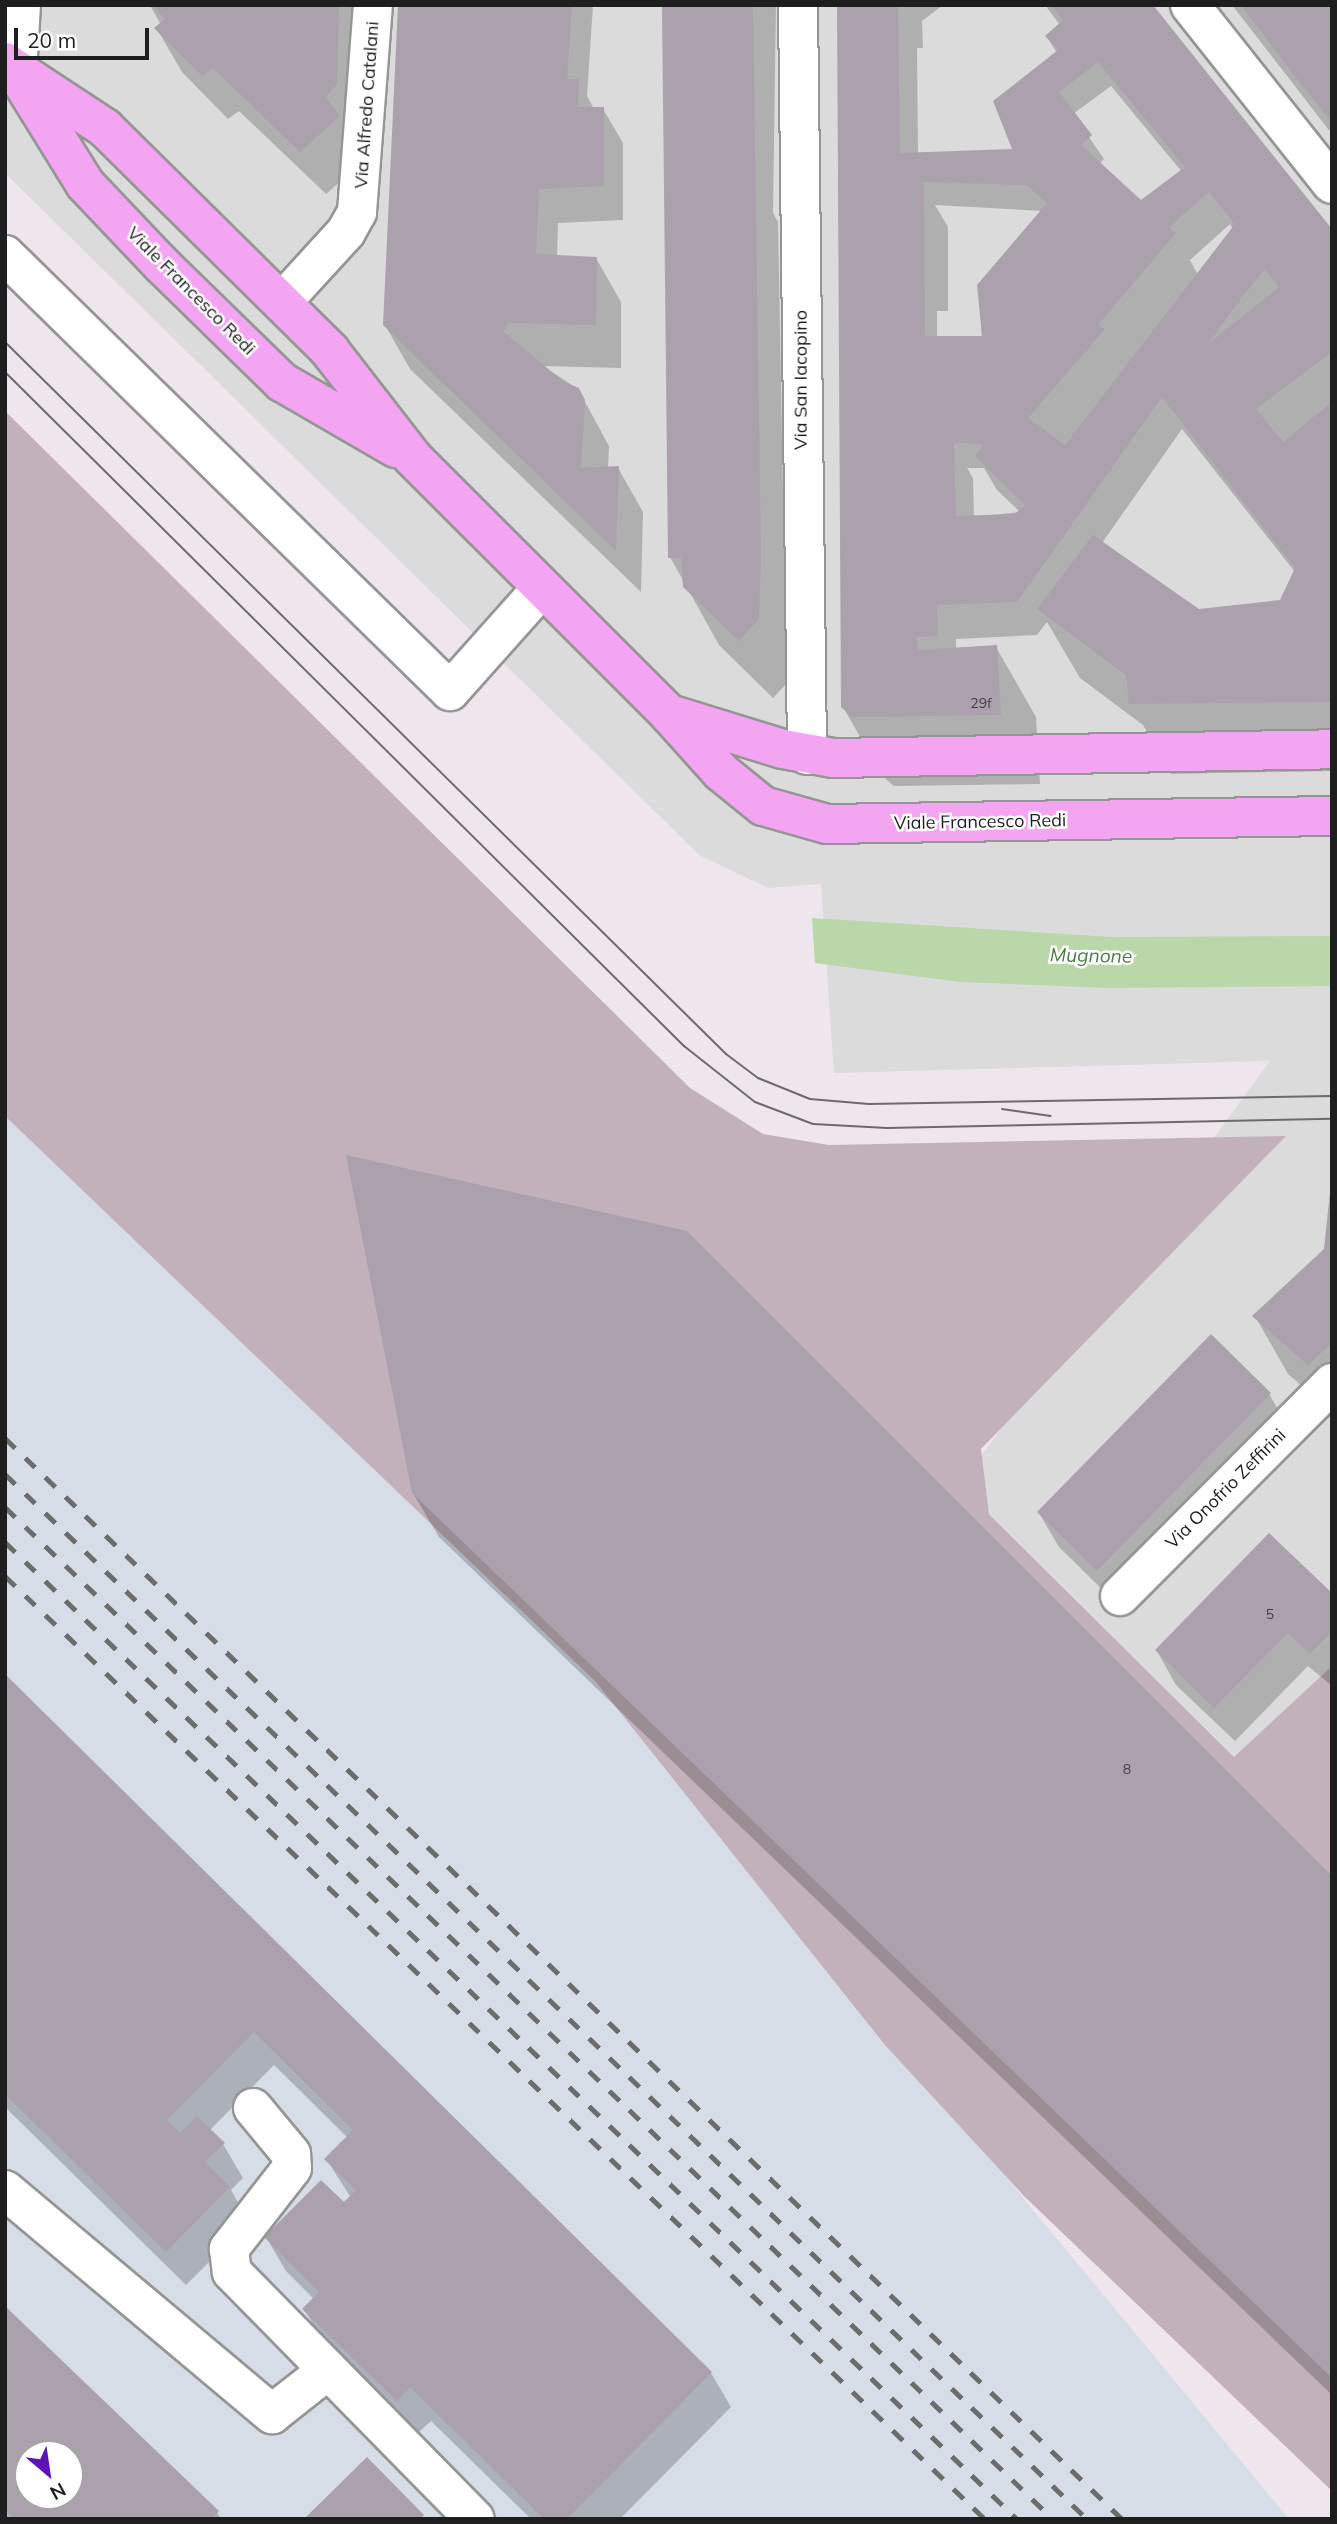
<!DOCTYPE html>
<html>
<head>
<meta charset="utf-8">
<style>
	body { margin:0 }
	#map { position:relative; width:1337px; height:2524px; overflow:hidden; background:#eee5ed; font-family:Mulish,sans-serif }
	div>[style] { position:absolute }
	.residential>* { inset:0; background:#dbdbdc }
	.industrial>* { inset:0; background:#d7dde6 }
	.construction>* { inset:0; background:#c2b1ba }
	.water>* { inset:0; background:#b9d7a9 }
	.shadow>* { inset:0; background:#0003 }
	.building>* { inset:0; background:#aaa1ac }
	.roads { filter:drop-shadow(2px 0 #959595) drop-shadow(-2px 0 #959595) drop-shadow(0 2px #959595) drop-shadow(0 -2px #959595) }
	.minor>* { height:38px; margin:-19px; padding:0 19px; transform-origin:19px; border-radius:19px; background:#fff }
	.major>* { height:38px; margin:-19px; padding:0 19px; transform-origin:19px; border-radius:19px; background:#f3a5f2 }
	.tram>* { height:2px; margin:-1px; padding:0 1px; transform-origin:1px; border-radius:1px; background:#6c6c6c }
	.rail>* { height:5px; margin-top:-2.5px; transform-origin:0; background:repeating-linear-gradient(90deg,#6c6c6c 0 14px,transparent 0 28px) }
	span { translate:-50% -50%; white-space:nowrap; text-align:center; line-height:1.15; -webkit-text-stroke:5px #fff; paint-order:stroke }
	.number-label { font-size:14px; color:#413f42 }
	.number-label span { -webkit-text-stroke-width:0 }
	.street-label { font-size:18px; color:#1e1e1e }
	.water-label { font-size:19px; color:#467f43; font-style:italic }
	.frame { position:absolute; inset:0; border:7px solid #1e1e1e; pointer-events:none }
	.north { position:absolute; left:14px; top:2440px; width:70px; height:70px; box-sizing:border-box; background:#fff; border:2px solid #a5a5a5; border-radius:50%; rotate:151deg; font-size:19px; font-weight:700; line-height:28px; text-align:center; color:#1e1e1e }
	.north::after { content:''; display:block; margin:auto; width:24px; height:32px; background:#5c13b8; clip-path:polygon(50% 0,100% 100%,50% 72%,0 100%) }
	.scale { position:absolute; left:14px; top:28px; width:135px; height:32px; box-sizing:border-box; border:4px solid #1e1e1e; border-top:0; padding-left:9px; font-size:21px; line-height:24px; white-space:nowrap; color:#1e1e1e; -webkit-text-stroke:5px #fff; paint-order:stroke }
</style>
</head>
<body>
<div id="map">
	<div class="residential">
		<div style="clip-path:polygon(5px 5px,1332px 5px,1332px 1854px,989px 1513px,975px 1464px,1270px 1061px,834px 1073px,821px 884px,768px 888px,699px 855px,5px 173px)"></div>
	</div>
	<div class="industrial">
		<div style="clip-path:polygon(evenodd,5px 1115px,596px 1682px,1289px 2519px,5px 2519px,5px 1115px,28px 2454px,70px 2454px,70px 2496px,28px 2496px,28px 2454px)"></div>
	</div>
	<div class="construction">
		<div style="clip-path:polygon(5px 411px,690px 1088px,763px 1134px,829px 1145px,1286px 1136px,981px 1449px,989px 1514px,1234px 1757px,1332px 1666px,1332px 2491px,1024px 2196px,885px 2045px,596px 1682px,5px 1116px)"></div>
	</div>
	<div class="water">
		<div style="clip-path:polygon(812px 918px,1112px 937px,1332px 936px,1332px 986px,1109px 988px,960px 982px,815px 963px)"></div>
	</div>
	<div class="shadow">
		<div style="clip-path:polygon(150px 5px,350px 5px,363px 29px,364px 161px,326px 194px,239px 111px,228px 119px,182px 72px,157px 29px,161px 25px)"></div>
		<div style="clip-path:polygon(400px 5px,593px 5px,587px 96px,594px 109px,603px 109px,623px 143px,623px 220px,558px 223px,557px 257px,596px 258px,621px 302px,621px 368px,543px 366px,578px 389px,609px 446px,608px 469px,618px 468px,643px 512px,641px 592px,410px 369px,385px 325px)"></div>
		<div style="clip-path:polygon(664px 5px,776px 5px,773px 213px,778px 222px,785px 602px,793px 616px,792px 678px,773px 698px,719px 645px,670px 557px)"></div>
		<div style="clip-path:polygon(evenodd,839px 5px,943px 5px,922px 21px,923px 48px,917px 48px,918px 154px,1015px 151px,1057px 53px,1047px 37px,1060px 25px,1045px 5px,1151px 5px,1332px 232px,1332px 771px,1171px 774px,1143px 725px,1080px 678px,1047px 622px,1037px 635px,956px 639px,956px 649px,996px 647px,1036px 717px,1040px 784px,894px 786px,883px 777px,843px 707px,839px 5px,1111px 86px,1182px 172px,1146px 208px,1099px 164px,1104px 159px,1073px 114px,1111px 86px,839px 5px,935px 205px,1043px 211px,979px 286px,982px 338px,937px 338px,937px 311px,948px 311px,948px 227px,935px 205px,839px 5px,1230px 224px,1233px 230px,1198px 275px,1190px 260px,1230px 224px,839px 5px,1182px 429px,1295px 572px,1281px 602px,1199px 611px,1102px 543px,1182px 429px,839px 5px,967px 468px,984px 468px,997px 490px,1020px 512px,974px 517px,973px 478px,967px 468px)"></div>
		<div style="clip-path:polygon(1232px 5px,1332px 5px,1332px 134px)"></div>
		<div style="clip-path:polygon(1332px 1192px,1332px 1412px,1288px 1374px,1255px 1316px,1326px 1250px)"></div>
		<div style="clip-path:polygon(1269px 1394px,1289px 1428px,1117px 1604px,1059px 1547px,1039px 1513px)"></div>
		<div style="clip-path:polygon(413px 1493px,1332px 1879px,1332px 2395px,439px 1537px)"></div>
		<div style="clip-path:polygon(1332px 1596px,1332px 1686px,1308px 1666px,1235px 1741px,1176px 1685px,1157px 1651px)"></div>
		<div style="clip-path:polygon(5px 1676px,711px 2373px,731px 2407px,620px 2519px,531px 2519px,431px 2421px,417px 2434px,324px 2343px,304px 2309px,314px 2299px,286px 2271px,266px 2237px,351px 2198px,327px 2160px,348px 2138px,274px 2065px,209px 2131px,223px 2144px,243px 2178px,231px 2190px,249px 2222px,186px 2285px,5px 2107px)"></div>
		<div style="clip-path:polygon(evenodd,5px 2309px,217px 2512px,221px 2519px,5px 2519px,5px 2309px,28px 2454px,70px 2454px,70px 2496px,28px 2496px,28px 2454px)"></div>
	</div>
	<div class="building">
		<div style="clip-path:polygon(153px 5px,339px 5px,337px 84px,326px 97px,340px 116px,300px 152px,213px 68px,202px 76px,154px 28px,165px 19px)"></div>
		<div style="clip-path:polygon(398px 5px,572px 5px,567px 79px,579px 79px,578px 107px,604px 107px,604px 186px,539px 189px,536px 254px,597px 257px,596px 325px,509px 323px,503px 331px,564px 382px,579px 388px,585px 400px,581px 468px,619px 466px,616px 551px,383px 325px)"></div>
		<div style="clip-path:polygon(662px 5px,753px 5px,761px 556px,759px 619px,739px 641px,683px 587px,681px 558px,668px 558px)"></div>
		<div style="clip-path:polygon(evenodd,837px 5px,898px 5px,900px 153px,1012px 149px,993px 101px,1058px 50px,1045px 36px,1063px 20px,1051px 5px,1153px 5px,1332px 229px,1332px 352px,1256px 409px,1283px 442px,1332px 402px,1332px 702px,1129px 704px,1126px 675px,1037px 609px,1093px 535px,1199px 609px,1280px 600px,1295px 568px,1162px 397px,1017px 602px,937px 605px,938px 636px,917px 637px,918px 650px,997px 645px,1001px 715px,852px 717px,841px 707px,837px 5px,1098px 62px,1185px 167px,1141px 200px,1081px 145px,1092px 135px,1059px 92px,1098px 62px,837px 5px,924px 182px,1026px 185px,1047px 203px,977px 285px,982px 336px,925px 336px,924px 182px,837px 5px,1209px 192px,1235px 224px,1065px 445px,1028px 418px,1105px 329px,1098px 325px,1176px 233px,1169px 227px,1209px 192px,837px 5px,1265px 269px,1279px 287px,1207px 345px,1246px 292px,1265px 269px,837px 5px,954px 442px,983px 445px,975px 456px,1025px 505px,1015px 514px,956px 516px,954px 442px)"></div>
		<div style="clip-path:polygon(1241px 5px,1332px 5px,1332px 122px,1297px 79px)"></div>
		<div style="clip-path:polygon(346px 1155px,687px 1231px,1332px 1876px,1332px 2378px,412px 1493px)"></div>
		<div style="clip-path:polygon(1330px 1192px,1332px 1343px,1308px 1365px,1252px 1316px,1324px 1249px)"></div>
		<div style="clip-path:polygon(1211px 1334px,1271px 1393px,1097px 1571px,1037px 1512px)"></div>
		<div style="clip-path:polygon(1269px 1533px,1332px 1593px,1332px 1632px,1310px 1654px,1288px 1633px,1214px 1708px,1155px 1650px)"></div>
		<div style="clip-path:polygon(5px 1674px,712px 2372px,567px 2519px,544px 2519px,410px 2387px,397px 2401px,302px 2309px,319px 2292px,264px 2237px,321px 2180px,344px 2202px,356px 2190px,324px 2159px,353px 2130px,254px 2032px,167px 2120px,180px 2133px,197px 2116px,225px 2143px,205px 2162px,230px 2187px,166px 2252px,5px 2094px)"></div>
		<div style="clip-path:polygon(evenodd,5px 2306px,219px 2511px,211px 2519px,15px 2519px,5px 2510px,5px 2306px,28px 2454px,70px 2454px,70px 2496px,28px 2496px,28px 2454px)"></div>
		<div style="clip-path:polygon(367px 2457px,424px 2515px,420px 2519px,304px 2519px)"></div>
	</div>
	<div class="roads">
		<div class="minor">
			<div style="left:798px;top:5px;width:750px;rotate:89.31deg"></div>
			<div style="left:1190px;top:5px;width:228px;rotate:51.6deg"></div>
			<div style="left:17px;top:74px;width:69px;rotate:-86.7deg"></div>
			<div style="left:5px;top:255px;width:623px;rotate:44.41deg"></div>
			<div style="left:450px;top:691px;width:137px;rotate:-48.3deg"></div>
			<div style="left:282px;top:302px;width:95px;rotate:-47.6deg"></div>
			<div style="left:346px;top:232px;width:23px;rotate:-61deg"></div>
			<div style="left:357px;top:212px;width:208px;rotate:-85.6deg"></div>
			<div style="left:1120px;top:1596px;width:301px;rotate:-45.1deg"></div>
			<div style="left:253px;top:2108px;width:60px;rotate:50.4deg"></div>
			<div style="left:291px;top:2154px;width:14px;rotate:86deg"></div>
			<div style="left:292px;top:2168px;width:103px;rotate:127.9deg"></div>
			<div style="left:229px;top:2249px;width:23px;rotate:83deg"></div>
			<div style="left:232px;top:2272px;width:346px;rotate:45.5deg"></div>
			<div style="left:5px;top:2190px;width:349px;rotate:40deg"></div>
			<div style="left:272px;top:2414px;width:71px;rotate:-38.2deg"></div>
		</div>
		<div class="major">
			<div style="left:5px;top:62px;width:120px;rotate:33.4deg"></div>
			<div style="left:105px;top:128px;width:317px;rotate:44.7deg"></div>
			<div style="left:330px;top:351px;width:135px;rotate:52.2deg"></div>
			<div style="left:413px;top:458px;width:362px;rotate:45deg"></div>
			<div style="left:669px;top:714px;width:78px;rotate:48.1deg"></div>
			<div style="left:721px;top:772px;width:54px;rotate:39deg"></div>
			<div style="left:763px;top:806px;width:66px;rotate:15.7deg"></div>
			<div style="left:827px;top:824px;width:505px;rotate:-0.91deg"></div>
			<div style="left:20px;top:79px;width:123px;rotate:58.2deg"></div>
			<div style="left:85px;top:184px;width:112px;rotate:46.5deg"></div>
			<div style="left:162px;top:265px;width:168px;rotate:44.3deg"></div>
			<div style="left:282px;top:382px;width:132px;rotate:30.1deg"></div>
			<div style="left:669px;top:714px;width:119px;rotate:17.1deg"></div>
			<div style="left:783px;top:749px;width:51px;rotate:10.2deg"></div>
			<div style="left:833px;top:758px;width:499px;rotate:-1deg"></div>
		</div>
	</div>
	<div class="tram">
		<div style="left:5px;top:342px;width:1013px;rotate:44.64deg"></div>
		<div style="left:726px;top:1054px;width:40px;rotate:37deg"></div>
		<div style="left:758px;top:1078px;width:56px;rotate:22deg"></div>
		<div style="left:810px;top:1099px;width:59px;rotate:4.8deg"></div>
		<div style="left:869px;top:1104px;width:463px;rotate:-1deg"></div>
		<div style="left:5px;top:372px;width:957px;rotate:44.79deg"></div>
		<div style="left:684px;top:1046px;width:90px;rotate:38.3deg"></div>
		<div style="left:755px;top:1102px;width:62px;rotate:20.8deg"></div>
		<div style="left:813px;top:1124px;width:74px;rotate:3.1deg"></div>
		<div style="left:887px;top:1128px;width:445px;rotate:-1.2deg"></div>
		<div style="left:1002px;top:1109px;width:49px;rotate:8.3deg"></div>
	</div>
	<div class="rail">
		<div style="left:5px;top:1438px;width:1554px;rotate:44.06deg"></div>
		<div style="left:5px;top:1474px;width:1504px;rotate:44deg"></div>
		<div style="left:5px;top:1507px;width:1457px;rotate:44deg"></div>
		<div style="left:5px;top:1542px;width:1407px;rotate:43.99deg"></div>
		<div style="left:5px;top:1576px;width:1360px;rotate:43.9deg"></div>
	</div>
	<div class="number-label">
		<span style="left:981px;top:703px">29f</span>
		<span style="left:1270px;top:1614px">5</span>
		<span style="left:1127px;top:1769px">8</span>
	</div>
	<div class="street-label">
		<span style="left:367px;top:105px;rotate:-86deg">Via Alfredo Catalani</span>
		<span style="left:191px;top:291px;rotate:45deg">Viale Francesco Redi</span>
		<span style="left:801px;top:380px;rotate:-90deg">Via San Iacopino</span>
		<span style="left:980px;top:822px;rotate:-1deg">Viale Francesco Redi</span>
		<span style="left:1226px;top:1489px;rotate:-45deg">Via Onofrio Zeffirini</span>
	</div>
	<div class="water-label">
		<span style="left:1091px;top:956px;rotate:1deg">Mugnone</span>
	</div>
	<div class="frame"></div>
	<div class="north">N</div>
	<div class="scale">20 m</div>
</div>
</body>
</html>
